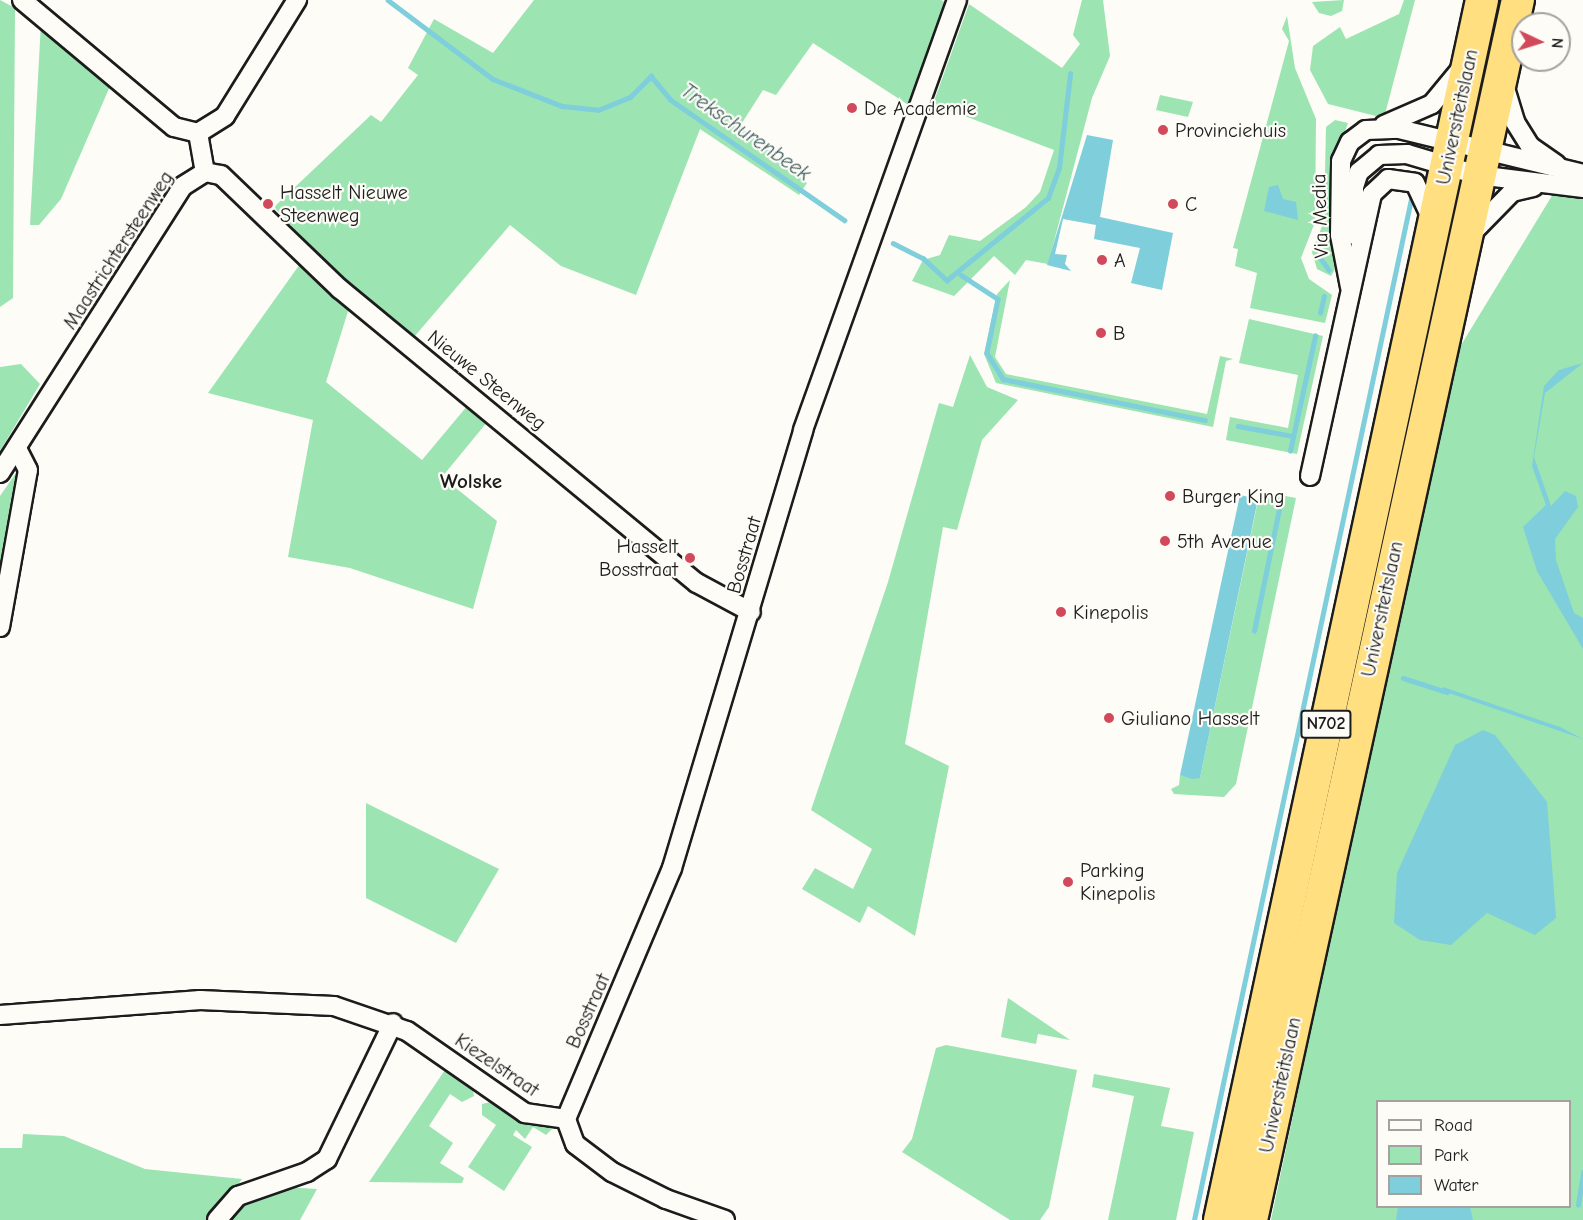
<!DOCTYPE html>
<html>
<head>
<meta charset="utf-8">
<style>
	body { margin:0 }
	#map { position:relative; width:1583px; height:1220px; overflow:hidden; background:#fdfcf7; font-family:"Comic Neue",sans-serif }
	div>[style] { position:absolute }
	.green>* { inset:0; background:#9ce4b2 }
	.water>* { inset:0; background:#7ecedb }
	.stream>* { height:4.5px; margin:-2.25px; padding:0 2.25px; transform-origin:2.25px; border-radius:2.25px; background:#7ecedb }
	.roads { filter:drop-shadow(2px 0 #1c1c1c) drop-shadow(-2px 0 #1c1c1c) drop-shadow(0 2px #1c1c1c) drop-shadow(0 -2px #1c1c1c) }
	.street>* { height:18px; margin:-9px; padding:0 9px; transform-origin:9px; border-radius:9px; background:#fdfcf7 }
	.highway>* { height:32px; margin:-16px; padding:0 16px; transform-origin:16px; border-radius:16px; background:#ffdf80 }
	.dots>* { width:16px; height:16px; translate:-50% -50%; box-sizing:border-box; border:3px solid #fdfcf7; border-radius:50% }
	span { translate:-50% -50%; white-space:nowrap; text-align:center; line-height:1.15; -webkit-text-stroke:4.5px #fdfcf7; paint-order:stroke }
	.shield-label span { padding:2px 4px; background:#fdfcf7; border:2px solid; border-radius:4px; -webkit-text-stroke-width:0 }
	.shield-label { font-size:18px; color:#1c1c1c; font-weight:700 }
	.poi-label { font-size:20px; color:#1c1c1c }
	.left { translate:0 -50%; text-align:left }
	.right { translate:-100% -50%; text-align:right }
	.street-label { font-size:20px; color:#1c1c1c }
	.water-label { font-size:21px; color:#3e5a5f; font-style:italic }
	.neighbourhood-label { font-size:21px; color:#1c1c1c; font-weight:700 }
	.legend { position:absolute; left:1376px; top:1100px; width:195px; height:108px; box-sizing:border-box; background:#fdfcf7; border:2px solid #a3a29f; margin:0; padding:8px 10px; list-style:none; font-size:18px; color:#1c1c1c }
	.legend li { display:flex; align-items:center; gap:12px; height:30px }
	.legend b { width:30px; border:2px solid #a3a29f }
	.north { position:absolute; left:1511px; top:12px; width:60px; height:60px; box-sizing:border-box; background:#fdfcf7; border:2px solid #a3a29f; border-radius:50%; rotate:94deg; font-size:16px; font-weight:700; line-height:24px; text-align:center; color:#1c1c1c }
	.north::after { content:''; display:block; margin:auto; width:21px; height:27px; background:#d1495b; clip-path:polygon(50% 0,100% 100%,50% 72%,0 100%) }
</style>
</head>
<body>
<div id="map">
	<div class="green">
		<div style="clip-path:polygon(0 0,15px 8px,13px 298px,0 307px)"></div>
		<div style="clip-path:polygon(534px 0,941px 0,946px 3px,910px 106px,813px 43px,776px 95px,763px 90px,740px 126px,807px 183px,799px 195px,700px 129px,636px 295px,561px 266px,510px 225px,414px 337px,322px 259px,274px 207px,371px 115px,381px 122px,418px 75px,408px 68px,434px 19px,493px 53px)"></div>
		<div style="clip-path:polygon(1082px 0,1103px 0,1110px 56px,1092px 98px,1048px 264px,1026px 260px,1015px 275px,994px 256px,954px 296px,912px 281px,923px 260px,940px 255px,949px 235px,980px 241px,1026px 207px,1040px 192px,1054px 150px,933px 104px,969px 4px,1062px 68px,1080px 44px,1073px 35px)"></div>
		<div style="clip-path:polygon(1344px 0,1342px 11px,1331px 16px,1319px 13px,1312px 2px)"></div>
		<div style="clip-path:polygon(1404px 0,1415px 0,1384px 118px,1328px 104px,1310px 70px,1313px 46px,1340px 27px,1346px 39px,1399px 14px)"></div>
		<div style="clip-path:polygon(1287px 16px,1295px 68px,1316px 119px,1315px 222px,1301px 258px,1309px 279px,1332px 295px,1325px 323px,1250px 308px,1257px 273px,1235px 266px,1238px 249px,1233px 248px,1289px 41px,1282px 29px)"></div>
		<div style="clip-path:polygon(41px 23px,114px 77px,61px 199px,39px 225px,30px 225px)"></div>
		<div style="clip-path:polygon(1160px 95px,1193px 102px,1188px 117px,1156px 110px)"></div>
		<div style="clip-path:polygon(1335px 120px,1348px 123px,1332px 167px,1336px 267px,1331px 276px,1317px 269px,1312px 252px,1324px 221px,1326px 127px)"></div>
		<div style="clip-path:polygon(evenodd,1553px 194px,1583px 198px,1583px 1220px,1271px 1220px,1452px 360px,1553px 194px,1378px 1102px,1570px 1102px,1570px 1206px,1378px 1206px,1378px 1102px)"></div>
		<div style="clip-path:polygon(300px 264px,349px 308px,326px 382px,422px 460px,468px 405px,488px 421px,442px 477px,497px 521px,473px 609px,350px 568px,288px 557px,313px 420px,208px 393px)"></div>
		<div style="clip-path:polygon(1010px 280px,995px 357px,1006px 374px,1207px 414px,1220px 356px,1233px 359px,1226px 361px,1213px 427px,996px 383px,984px 354px,997px 294px)"></div>
		<div style="clip-path:polygon(1249px 319px,1323px 336px,1297px 454px,1226px 440px,1230px 417px,1288px 428px,1298px 375px,1239px 363px)"></div>
		<div style="clip-path:polygon(970px 355px,987px 387px,1018px 400px,982px 440px,957px 530px,943px 527px,905px 744px,949px 766px,915px 936px,868px 906px,860px 923px,802px 889px,815px 868px,853px 889px,872px 849px,811px 810px,888px 582px,939px 403px,953px 407px)"></div>
		<div style="clip-path:polygon(21px 364px,40px 384px,0 451px,0 367px)"></div>
		<div style="clip-path:polygon(18px 470px,21px 473px,0 592px,0 496px)"></div>
		<div style="clip-path:polygon(1260px 491px,1296px 498px,1236px 784px,1224px 797px,1174px 794px,1171px 789px,1179px 785px,1180px 775px,1200px 778px)"></div>
		<div style="clip-path:polygon(366px 803px,499px 869px,456px 943px,366px 898px)"></div>
		<div style="clip-path:polygon(1008px 998px,1070px 1040px,1038px 1034px,1036px 1044px,1001px 1037px)"></div>
		<div style="clip-path:polygon(946px 1045px,1077px 1070px,1049px 1207px,1040px 1220px,1010px 1220px,902px 1152px,912px 1139px,936px 1048px)"></div>
		<div style="clip-path:polygon(447px 1067px,454px 1071px,451px 1076px,472px 1085px,474px 1096px,462px 1102px,450px 1094px,429px 1126px,453px 1143px,440px 1163px,464px 1178px,462px 1183px,369px 1182px)"></div>
		<div style="clip-path:polygon(1094px 1074px,1170px 1088px,1161px 1126px,1194px 1132px,1176px 1220px,1108px 1220px,1134px 1096px,1092px 1087px)"></div>
		<div style="clip-path:polygon(495px 1101px,556px 1125px,546px 1135px,533px 1127px,525px 1139px,516px 1130px,513px 1135px,532px 1147px,504px 1191px,468px 1167px,496px 1125px,482px 1115px,482px 1104px)"></div>
		<div style="clip-path:polygon(23px 1134px,64px 1136px,145px 1169px,242px 1179px,212px 1220px,0 1220px,0 1148px,22px 1148px)"></div>
		<div style="clip-path:polygon(283px 1187px,317px 1189px,300px 1220px,225px 1220px,245px 1200px)"></div>
	</div>
	<div class="water">
		<div style="clip-path:polygon(1087px 135px,1113px 140px,1100px 217px,1173px 233px,1162px 290px,1131px 283px,1140px 248px,1094px 239px,1096px 225px,1063px 219px,1055px 254px,1067px 255px,1065px 264px,1071px 271px,1047px 265px)"></div>
		<div style="clip-path:polygon(1278px 185px,1283px 199px,1296px 202px,1298px 220px,1264px 211px,1269px 187px)"></div>
		<div style="clip-path:polygon(1583px 363px,1545px 393px,1534px 457px,1551px 506px,1565px 491px,1576px 496px,1578px 507px,1555px 539px,1556px 560px,1574px 613px,1583px 618px,1583px 649px,1537px 571px,1523px 527px,1546px 505px,1532px 466px,1544px 386px,1559px 370px)"></div>
		<div style="clip-path:polygon(1240px 495px,1258px 499px,1200px 778px,1192px 779px,1180px 775px)"></div>
		<div style="clip-path:polygon(1443px 687px,1560px 727px,1583px 739px,1443px 691px)"></div>
		<div style="clip-path:polygon(1483px 730px,1495px 735px,1547px 802px,1556px 918px,1535px 935px,1487px 913px,1451px 945px,1420px 940px,1394px 923px,1397px 873px,1455px 745px)"></div>
		<div style="clip-path:polygon(1398px 1207px,1470px 1207px,1473px 1220px,1396px 1220px)"></div>
	</div>
	<div class="stream">
		<div style="left:388px;top:0;width:131px;rotate:37deg"></div>
		<div style="left:493px;top:79px;width:74px;rotate:21.4deg"></div>
		<div style="left:562px;top:106px;width:36px;rotate:6deg"></div>
		<div style="left:598px;top:110px;width:35px;rotate:-22deg"></div>
		<div style="left:630px;top:97px;width:30px;rotate:-45deg"></div>
		<div style="left:651px;top:76px;width:31px;rotate:50deg"></div>
		<div style="left:671px;top:100px;width:211px;rotate:34.7deg"></div>
		<div style="left:893px;top:243px;width:34px;rotate:27deg"></div>
		<div style="left:923px;top:258px;width:33px;rotate:43deg"></div>
		<div style="left:947px;top:280px;width:130px;rotate:-39.1deg"></div>
		<div style="left:1048px;top:198px;width:32px;rotate:-70deg"></div>
		<div style="left:1059px;top:168px;width:95px;rotate:-83.3deg"></div>
		<div style="left:1319px;top:256px;width:17px;rotate:54deg"></div>
		<div style="left:961px;top:275px;width:44px;rotate:33deg"></div>
		<div style="left:998px;top:299px;width:55px;rotate:101.5deg"></div>
		<div style="left:987px;top:353px;width:31px;rotate:58deg"></div>
		<div style="left:1003px;top:379px;width:206px;rotate:11.5deg"></div>
		<div style="left:1320px;top:313px;width:17px;rotate:-77deg"></div>
		<div style="left:1238px;top:426px;width:56px;rotate:10.3deg"></div>
		<div style="left:1290px;top:451px;width:118px;rotate:-77.7deg"></div>
		<div style="left:1254px;top:631px;width:130px;rotate:-78.4deg"></div>
		<div style="left:1403px;top:678px;width:46px;rotate:17.7deg"></div>
		<div style="left:1578px;top:1205px;width:33px;rotate:-81deg"></div>
		<div style="left:1194px;top:1220px;width:1049px;rotate:-78deg"></div>
	</div>
	<div class="roads">
		<div class="street">
			<div style="left:22px;top:0;width:198px;rotate:39.9deg"></div>
			<div style="left:174px;top:127px;width:25px;rotate:14deg"></div>
			<div style="left:198px;top:133px;width:32px;rotate:-32deg"></div>
			<div style="left:225px;top:116px;width:137px;rotate:-58.2deg"></div>
			<div style="left:1504px;top:85px;width:39px;rotate:73deg"></div>
			<div style="left:1515px;top:122px;width:28px;rotate:58deg"></div>
			<div style="left:1530px;top:146px;width:32px;rotate:35deg"></div>
			<div style="left:1384px;top:125px;width:52px;rotate:-23.6deg"></div>
			<div style="left:1432px;top:104px;width:45px;rotate:-50.4deg"></div>
			<div style="left:198px;top:133px;width:40px;rotate:80deg"></div>
			<div style="left:205px;top:172px;width:16px;rotate:11deg"></div>
			<div style="left:221px;top:175px;width:165px;rotate:43.8deg"></div>
			<div style="left:340px;top:289px;width:462px;rotate:39.5deg"></div>
			<div style="left:697px;top:583px;width:61px;rotate:28.2deg"></div>
			<div style="left:1473px;top:232px;width:56px;rotate:-45.7deg"></div>
			<div style="left:1512px;top:192px;width:22px;rotate:-13deg"></div>
			<div style="left:1354px;top:235px;width:48px;rotate:-90deg"></div>
			<div style="left:1354px;top:187px;width:16px;rotate:-72deg"></div>
			<div style="left:1359px;top:172px;width:26px;rotate:-40deg"></div>
			<div style="left:1379px;top:155px;width:28px;rotate:-2deg"></div>
			<div style="left:1407px;top:154px;width:74px;rotate:16.5deg"></div>
			<div style="left:1478px;top:175px;width:106px;rotate:7.1deg"></div>
			<div style="left:1350px;top:287px;width:53px;rotate:-100.9deg"></div>
			<div style="left:1340px;top:235px;width:74px;rotate:-89.2deg"></div>
			<div style="left:1341px;top:161px;width:21px;rotate:-65deg"></div>
			<div style="left:1350px;top:142px;width:20px;rotate:-37deg"></div>
			<div style="left:1366px;top:130px;width:33px;rotate:-2deg"></div>
			<div style="left:1399px;top:129px;width:189px;rotate:13.7deg"></div>
			<div style="left:0;top:473px;width:340px;rotate:-57.5deg"></div>
			<div style="left:183px;top:186px;width:26px;rotate:-32deg"></div>
			<div style="left:1310px;top:476px;width:289px;rotate:-77.6deg"></div>
			<div style="left:1372px;top:194px;width:22px;rotate:-43deg"></div>
			<div style="left:1388px;top:179px;width:27px;rotate:8deg"></div>
			<div style="left:1415px;top:183px;width:38px;rotate:65deg"></div>
			<div style="left:0;top:627px;width:159px;rotate:-79.9deg"></div>
			<div style="left:28px;top:470px;width:25px;rotate:-117deg"></div>
			<div style="left:0;top:1015px;width:201px;rotate:-4.3deg"></div>
			<div style="left:200px;top:1000px;width:134px;rotate:2.6deg"></div>
			<div style="left:334px;top:1006px;width:77px;rotate:18.9deg"></div>
			<div style="left:407px;top:1031px;width:144px;rotate:34.8deg"></div>
			<div style="left:525px;top:1113px;width:41px;rotate:8.3deg"></div>
			<div style="left:217px;top:1220px;width:32px;rotate:-49deg"></div>
			<div style="left:238px;top:1196px;width:73px;rotate:-19.2deg"></div>
			<div style="left:307px;top:1172px;width:24px;rotate:-33deg"></div>
			<div style="left:327px;top:1159px;width:151px;rotate:-64.1deg"></div>
			<div style="left:725px;top:1220px;width:63px;rotate:-160.4deg"></div>
			<div style="left:666px;top:1199px;width:60px;rotate:-153.4deg"></div>
			<div style="left:612px;top:1172px;width:46px;rotate:-142.9deg"></div>
			<div style="left:575px;top:1144px;width:27px;rotate:-110deg"></div>
			<div style="left:566px;top:1119px;width:272px;rotate:-67.1deg"></div>
			<div style="left:672px;top:868px;width:457px;rotate:-73.3deg"></div>
			<div style="left:803px;top:430px;width:457px;rotate:-70.3deg"></div>
		</div>
		<div class="highway">
			<div style="left:1220px;top:1220px;width:1248px;rotate:-77.88deg"></div>
			<div style="left:1251px;top:1220px;width:1249px;rotate:-77.66deg"></div>
		</div>
	</div>
	<div class="dots">
		<div style="left:852px;top:108px;background:#d1495b"></div>
		<div style="left:1163px;top:130px;background:#d1495b"></div>
		<div style="left:268px;top:204px;background:#d1495b"></div>
		<div style="left:1173px;top:204px;background:#d1495b"></div>
		<div style="left:1102px;top:260px;background:#d1495b"></div>
		<div style="left:1101px;top:333px;background:#d1495b"></div>
		<div style="left:1170px;top:496px;background:#d1495b"></div>
		<div style="left:1165px;top:541px;background:#d1495b"></div>
		<div style="left:690px;top:558px;background:#d1495b"></div>
		<div style="left:1061px;top:612px;background:#d1495b"></div>
		<div style="left:1109px;top:718px;background:#d1495b"></div>
		<div style="left:1068px;top:882px;background:#d1495b"></div>
	</div>
	<div class="shield-label">
		<span style="left:1326px;top:724px">N702</span>
	</div>
	<div class="poi-label">
		<span class="left" style="left:864px;top:108px">De Academie</span>
		<span class="left" style="left:1175px;top:130px">Provinciehuis</span>
		<span class="left" style="left:280px;top:204px">Hasselt Nieuwe<br>Steenweg</span>
		<span class="left" style="left:1185px;top:204px">C</span>
		<span class="left" style="left:1114px;top:260px">A</span>
		<span class="left" style="left:1113px;top:333px">B</span>
		<span class="left" style="left:1182px;top:496px">Burger King</span>
		<span class="left" style="left:1177px;top:541px">5th Avenue</span>
		<span class="right" style="left:678px;top:558px">Hasselt<br>Bosstraat</span>
		<span class="left" style="left:1073px;top:612px">Kinepolis</span>
		<span class="left" style="left:1121px;top:718px">Giuliano Hasselt</span>
		<span class="left" style="left:1080px;top:882px">Parking<br>Kinepolis</span>
	</div>
	<div class="street-label">
		<span style="left:1457px;top:117px;rotate:-78deg">Universiteitslaan</span>
		<span style="left:1320px;top:216px;rotate:-92deg">Via Media</span>
		<span style="left:118px;top:250px;rotate:-57deg">Maastrichtersteenweg</span>
		<span style="left:487px;top:380px;rotate:39deg">Nieuwe Steenweg</span>
		<span style="left:744px;top:555px;rotate:-74deg">Bosstraat</span>
		<span style="left:1382px;top:609px;rotate:-78deg">Universiteitslaan</span>
		<span style="left:588px;top:1011px;rotate:-66deg">Bosstraat</span>
		<span style="left:497px;top:1065px;rotate:34deg">Kiezelstraat</span>
		<span style="left:1280px;top:1085px;rotate:-78deg">Universiteitslaan</span>
	</div>
	<div class="water-label">
		<span style="left:746px;top:132px;rotate:35deg">Trekschurenbeek</span>
	</div>
	<div class="neighbourhood-label">
		<span style="left:471px;top:481px">Wolske</span>
	</div>
	<ul class="legend">
	<li><b style="height:8px;background:#fdfcf7"></b>Road</li>
	<li><b style="height:16px;background:#9ce4b2"></b>Park</li>
	<li><b style="height:16px;background:#7ecedb"></b>Water</li>
	</ul>
	<div class="north">N</div>
</div>
</body>
</html>
